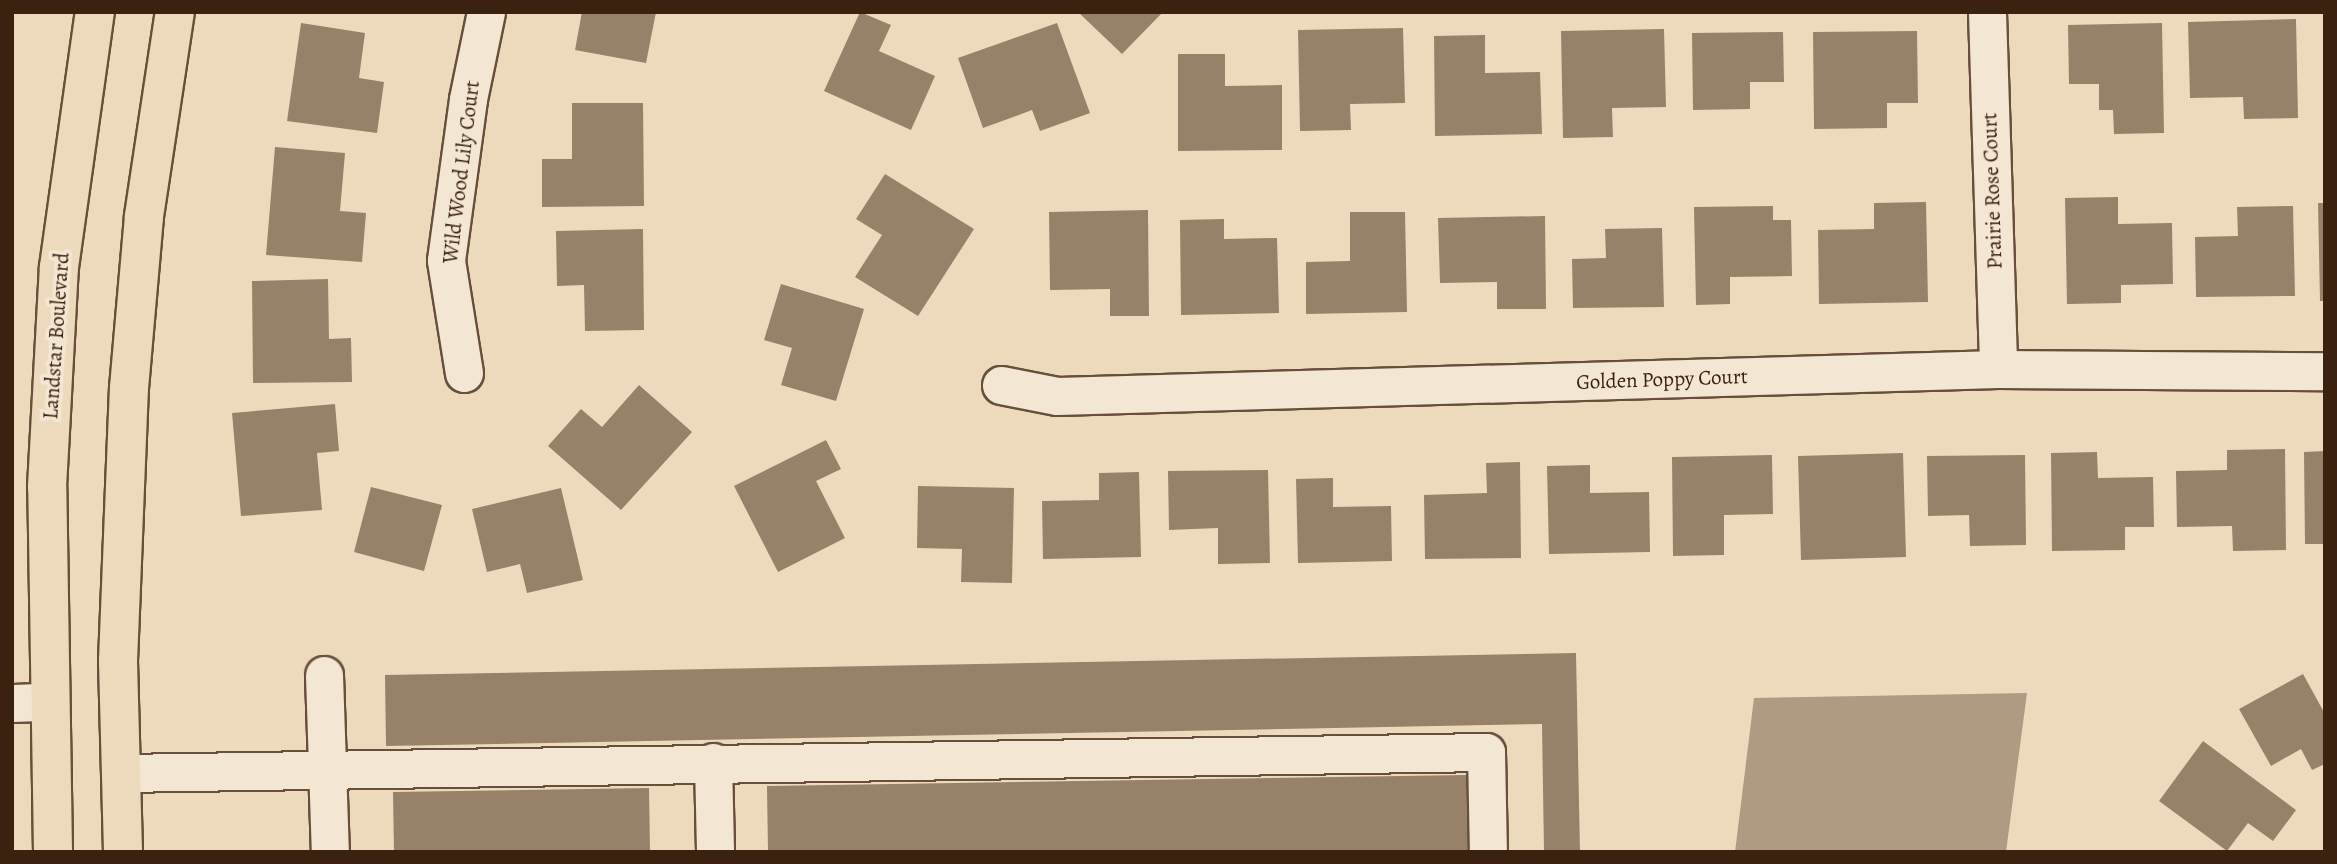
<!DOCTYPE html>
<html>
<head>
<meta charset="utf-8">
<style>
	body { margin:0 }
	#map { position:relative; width:2337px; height:864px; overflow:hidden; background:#eddabc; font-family:Alegreya,serif }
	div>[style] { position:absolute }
	.water>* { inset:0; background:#b09b82 }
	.building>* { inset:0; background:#988169 }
	.roads { filter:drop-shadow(2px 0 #684f3b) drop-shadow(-2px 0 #684f3b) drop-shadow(0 2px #684f3b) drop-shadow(0 -2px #684f3b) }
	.minor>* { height:37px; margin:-18.5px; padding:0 18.5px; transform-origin:18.5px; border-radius:18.5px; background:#f3e7d3 }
	.major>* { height:38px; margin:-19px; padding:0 19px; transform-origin:19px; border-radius:19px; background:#eddabc }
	span { translate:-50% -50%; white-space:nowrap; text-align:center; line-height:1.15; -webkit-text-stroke:7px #f3e7d3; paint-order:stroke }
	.street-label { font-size:21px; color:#3b2110 }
	.frame { position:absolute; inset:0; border:14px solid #3b2110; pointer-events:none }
</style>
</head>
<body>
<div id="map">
	<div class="water">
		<div style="clip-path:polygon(2027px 693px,2006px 852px,1735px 852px,1754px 698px)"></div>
	</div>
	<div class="building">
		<div style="clip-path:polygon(582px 12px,656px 12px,646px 63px,575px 50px)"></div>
		<div style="clip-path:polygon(860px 12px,891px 25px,879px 51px,935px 76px,911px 130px,824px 91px)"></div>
		<div style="clip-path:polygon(1078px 12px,1163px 12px,1122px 54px)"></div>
		<div style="clip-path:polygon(2296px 19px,2298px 118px,2244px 119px,2243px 97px,2190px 98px,2188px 22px)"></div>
		<div style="clip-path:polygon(301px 23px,365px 33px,359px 78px,384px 82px,377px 133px,287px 121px)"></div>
		<div style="clip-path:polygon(1057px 23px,1090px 113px,1040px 131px,1032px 110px,983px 128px,958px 58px)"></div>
		<div style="clip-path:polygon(2162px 23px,2164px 133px,2114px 134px,2113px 110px,2099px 110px,2099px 84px,2069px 84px,2068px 25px)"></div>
		<div style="clip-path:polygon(1403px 28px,1405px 103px,1350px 104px,1351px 130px,1300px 131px,1298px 30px)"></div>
		<div style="clip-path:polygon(1664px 29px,1666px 107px,1612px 108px,1613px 137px,1563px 138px,1561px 31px)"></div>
		<div style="clip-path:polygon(1917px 31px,1918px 103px,1887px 103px,1887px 128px,1814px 129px,1813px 32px)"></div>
		<div style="clip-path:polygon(1783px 32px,1784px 82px,1750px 82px,1750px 109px,1693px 110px,1692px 33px)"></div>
		<div style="clip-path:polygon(1485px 35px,1485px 73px,1540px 72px,1542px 134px,1435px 136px,1434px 36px)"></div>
		<div style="clip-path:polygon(1178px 54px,1225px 54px,1225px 86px,1282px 85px,1282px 150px,1178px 151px)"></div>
		<div style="clip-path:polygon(572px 103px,643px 103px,644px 206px,542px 207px,542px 159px,572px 159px)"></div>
		<div style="clip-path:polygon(275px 147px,345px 153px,340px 211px,366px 213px,362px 262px,266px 255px)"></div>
		<div style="clip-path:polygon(885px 174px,974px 229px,918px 316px,855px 277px,882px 235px,856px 219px)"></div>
		<div style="clip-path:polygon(2118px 197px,2118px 224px,2172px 223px,2173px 284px,2121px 285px,2121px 303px,2067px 304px,2065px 198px)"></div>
		<div style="clip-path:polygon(1926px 202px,1928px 302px,1819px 304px,1818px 230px,1874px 229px,1874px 203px)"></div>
		<div style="clip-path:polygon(2318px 203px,2325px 203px,2325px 301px,2320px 301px)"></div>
		<div style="clip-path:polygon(1773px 206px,1773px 220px,1791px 220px,1792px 276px,1730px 277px,1730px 304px,1696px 305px,1694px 207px)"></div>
		<div style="clip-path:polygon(2293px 206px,2295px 296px,2196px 297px,2195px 237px,2238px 236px,2237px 207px)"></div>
		<div style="clip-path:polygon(1148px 210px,1149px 316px,1110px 316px,1110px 289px,1050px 290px,1049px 212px)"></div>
		<div style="clip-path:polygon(1350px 212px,1405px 212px,1407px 312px,1306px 314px,1306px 262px,1350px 261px)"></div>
		<div style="clip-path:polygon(1545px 216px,1546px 309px,1497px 309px,1497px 282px,1440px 283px,1438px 218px)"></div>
		<div style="clip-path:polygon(1224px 219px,1224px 239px,1277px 238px,1279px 313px,1181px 315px,1180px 220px)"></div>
		<div style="clip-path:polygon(1662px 228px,1664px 307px,1573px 308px,1572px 259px,1606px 258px,1605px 229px)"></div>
		<div style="clip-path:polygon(643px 229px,644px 330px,585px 331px,584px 285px,557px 286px,556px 231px)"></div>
		<div style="clip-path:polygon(328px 279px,329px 339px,351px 338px,352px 382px,253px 383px,252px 281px)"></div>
		<div style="clip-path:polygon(781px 284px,864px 309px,836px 401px,781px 385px,792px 348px,764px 340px)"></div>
		<div style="clip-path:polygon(639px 385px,692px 432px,621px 510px,548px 446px,581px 409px,602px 427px)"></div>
		<div style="clip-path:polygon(335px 404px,339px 451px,317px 453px,322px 510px,241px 516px,232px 413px)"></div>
		<div style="clip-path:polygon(826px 440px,841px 469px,816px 481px,845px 538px,778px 572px,734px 486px)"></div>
		<div style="clip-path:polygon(2285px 449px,2286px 550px,2233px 551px,2232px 526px,2177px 527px,2176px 471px,2227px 470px,2227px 450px)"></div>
		<div style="clip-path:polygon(2325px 451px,2325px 544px,2305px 544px,2304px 452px)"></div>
		<div style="clip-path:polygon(2097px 452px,2098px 478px,2153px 477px,2154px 527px,2125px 527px,2125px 550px,2052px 551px,2051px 453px)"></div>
		<div style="clip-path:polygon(1903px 453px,1906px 557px,1801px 560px,1798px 456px)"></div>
		<div style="clip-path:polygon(1772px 455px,1773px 514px,1724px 515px,1724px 555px,1673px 556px,1672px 457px)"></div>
		<div style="clip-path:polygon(2025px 455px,2026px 545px,1970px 546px,1969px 515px,1928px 516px,1927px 456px)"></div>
		<div style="clip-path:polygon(1520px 462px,1521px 558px,1425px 559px,1424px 495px,1487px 493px,1486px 463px)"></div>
		<div style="clip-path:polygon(1590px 465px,1590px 493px,1649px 492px,1650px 552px,1549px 554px,1547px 466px)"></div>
		<div style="clip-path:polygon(1268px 470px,1270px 563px,1218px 564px,1218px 528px,1169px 530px,1168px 471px)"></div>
		<div style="clip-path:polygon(1139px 472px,1141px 557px,1043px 559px,1042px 501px,1099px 500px,1099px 473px)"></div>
		<div style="clip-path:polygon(1333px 478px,1333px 507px,1391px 506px,1392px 561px,1298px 563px,1296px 479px)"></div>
		<div style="clip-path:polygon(918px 486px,1014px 488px,1012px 583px,961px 582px,962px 549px,917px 548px)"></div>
		<div style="clip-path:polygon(371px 487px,442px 505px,424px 571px,354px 552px)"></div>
		<div style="clip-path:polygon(561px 488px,583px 580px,527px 593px,520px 564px,487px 572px,472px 509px)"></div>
		<div style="clip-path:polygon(1576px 653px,1580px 852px,1544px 852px,1542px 724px,386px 746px,385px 675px)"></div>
		<div style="clip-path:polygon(2303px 674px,2325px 714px,2325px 764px,2312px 770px,2301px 749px,2271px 766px,2239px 709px)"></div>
		<div style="clip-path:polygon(2203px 741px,2296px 810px,2273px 841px,2248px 823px,2227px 851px,2159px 801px)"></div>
		<div style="clip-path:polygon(1467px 775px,1468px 852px,768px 852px,767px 786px)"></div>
		<div style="clip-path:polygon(649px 788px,650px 852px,394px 852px,393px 792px)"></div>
	</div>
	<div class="roads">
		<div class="minor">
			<div style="left:1987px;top:12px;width:357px;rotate:88.2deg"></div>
			<div style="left:464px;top:373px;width:114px;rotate:-99.1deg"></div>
			<div style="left:446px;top:260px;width:162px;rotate:-82.2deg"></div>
			<div style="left:468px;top:99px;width:89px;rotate:-78.3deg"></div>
			<div style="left:1001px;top:385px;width:57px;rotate:11.1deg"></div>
			<div style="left:1057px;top:396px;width:941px;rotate:-1.64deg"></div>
			<div style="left:1998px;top:369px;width:327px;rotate:0.4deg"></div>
			<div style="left:324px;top:675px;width:177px;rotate:88.1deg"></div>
			<div style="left:12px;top:703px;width:38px;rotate:-2deg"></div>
			<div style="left:713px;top:762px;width:90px;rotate:88.7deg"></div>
			<div style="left:120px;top:773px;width:1366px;rotate:-0.88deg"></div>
			<div style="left:1486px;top:752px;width:100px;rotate:88.9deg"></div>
		</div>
		<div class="major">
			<div style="left:53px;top:852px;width:365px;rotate:-90.9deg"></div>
			<div style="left:47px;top:487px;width:220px;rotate:-86.9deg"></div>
			<div style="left:59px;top:267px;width:258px;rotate:-82deg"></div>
			<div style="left:123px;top:852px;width:191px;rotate:-91.5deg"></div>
			<div style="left:118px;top:661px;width:273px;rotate:-87.7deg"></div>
			<div style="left:129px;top:388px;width:173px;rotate:-85deg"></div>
			<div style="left:144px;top:216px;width:206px;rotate:-81.4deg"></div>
		</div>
	</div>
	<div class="street-label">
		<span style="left:461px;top:172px;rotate:-83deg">Wild Wood Lily Court</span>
		<span style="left:1992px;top:191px;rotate:-92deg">Prairie Rose Court</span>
		<span style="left:56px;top:336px;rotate:-86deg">Landstar Boulevard</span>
		<span style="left:1662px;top:379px;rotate:-2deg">Golden Poppy Court</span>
	</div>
	<div class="frame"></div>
</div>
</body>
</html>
